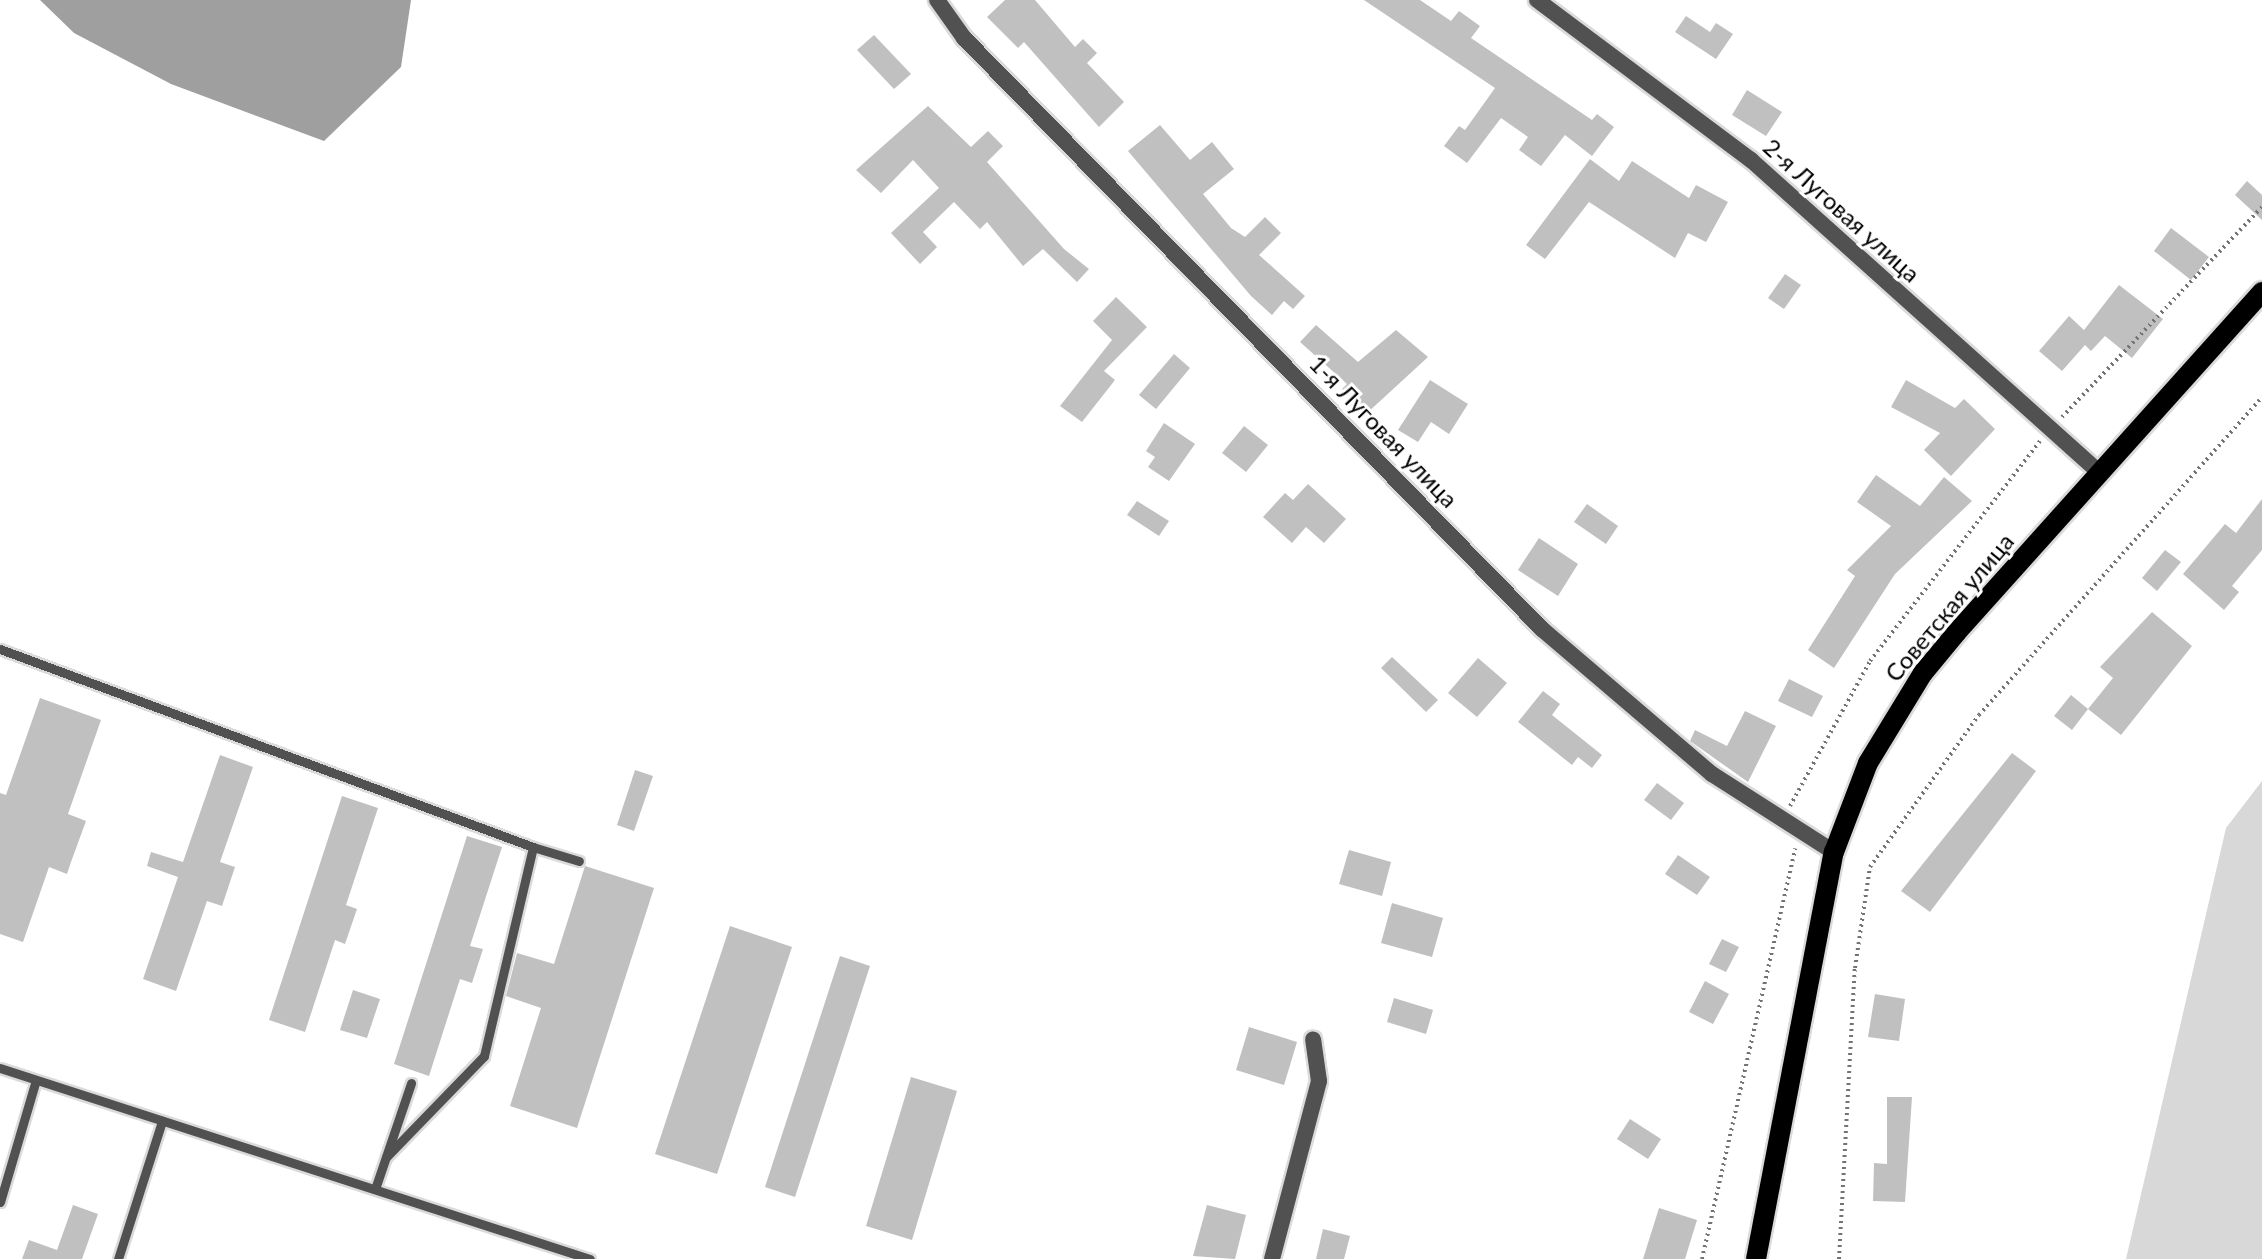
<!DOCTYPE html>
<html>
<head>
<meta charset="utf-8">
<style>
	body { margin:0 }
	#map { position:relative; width:2262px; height:1259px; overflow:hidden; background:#fff; font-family:Lato,sans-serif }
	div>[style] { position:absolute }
	.green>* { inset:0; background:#d8d8d8 }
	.water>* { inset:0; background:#9f9f9f }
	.building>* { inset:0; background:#c0c0c0 }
	.path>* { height:4px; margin-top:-2px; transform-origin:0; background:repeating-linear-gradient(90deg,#737373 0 2px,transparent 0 6px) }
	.roads { filter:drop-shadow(2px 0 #dbdbdb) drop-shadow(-2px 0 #dbdbdb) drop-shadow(0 2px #dbdbdb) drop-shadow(0 -2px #dbdbdb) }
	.lane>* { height:9px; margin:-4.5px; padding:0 4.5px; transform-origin:4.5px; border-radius:4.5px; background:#515151 }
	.street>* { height:16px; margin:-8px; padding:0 8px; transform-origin:8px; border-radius:8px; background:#515151 }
	.primary>* { height:20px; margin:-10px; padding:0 10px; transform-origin:10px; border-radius:10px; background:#000 }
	span { translate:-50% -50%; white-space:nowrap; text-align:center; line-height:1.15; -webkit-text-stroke:6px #fff; paint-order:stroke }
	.street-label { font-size:24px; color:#000 }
</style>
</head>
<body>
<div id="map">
	<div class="green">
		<div style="clip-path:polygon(2262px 781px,2262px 1259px,2126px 1259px,2226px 828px)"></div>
	</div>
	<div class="water">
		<div style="clip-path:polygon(40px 0,411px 0,401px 67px,324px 141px,171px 84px,74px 33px)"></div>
	</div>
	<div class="building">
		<div style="clip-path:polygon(1005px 0,1035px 0,1075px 47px,1083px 39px,1097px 53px,1087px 63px,1124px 102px,1099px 127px,1024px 42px,1018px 48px,987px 17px)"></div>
		<div style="clip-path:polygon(1364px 0,1420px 0,1451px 21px,1459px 11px,1480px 26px,1471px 38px,1592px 120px,1597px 114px,1614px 127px,1592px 156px,1565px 135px,1541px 166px,1519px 150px,1528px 137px,1501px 118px,1467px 163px,1444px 146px,1459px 126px,1465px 130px,1495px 88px)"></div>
		<div style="clip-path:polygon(1686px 16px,1710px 32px,1716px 23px,1733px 34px,1716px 59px,1675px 32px)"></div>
		<div style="clip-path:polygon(874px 35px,911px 74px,894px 89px,857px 50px)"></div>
		<div style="clip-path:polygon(1747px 90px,1782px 112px,1766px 136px,1732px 115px)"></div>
		<div style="clip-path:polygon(928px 106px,971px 147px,988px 131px,1003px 146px,987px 162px,1064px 249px,1089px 269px,1077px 282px,1043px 249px,1023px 266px,987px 222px,980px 229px,954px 202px,923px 232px,937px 247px,920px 264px,891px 233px,939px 188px,913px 160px,881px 193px,856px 170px)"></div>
		<div style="clip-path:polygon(1160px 125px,1190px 160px,1212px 142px,1234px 169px,1203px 194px,1231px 228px,1245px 237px,1265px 217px,1281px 233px,1259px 255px,1305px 296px,1293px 309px,1284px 301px,1272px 315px,1251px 296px,1128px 151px)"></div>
		<div style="clip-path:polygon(1590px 159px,1619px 181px,1632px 161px,1689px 198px,1696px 185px,1728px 202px,1706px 242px,1688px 233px,1675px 258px,1589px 202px,1545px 259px,1526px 245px)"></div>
		<div style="clip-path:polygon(2247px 181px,2262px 195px,2262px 220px,2235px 195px)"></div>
		<div style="clip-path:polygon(2171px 228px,2209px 257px,2191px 280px,2154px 251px)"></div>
		<div style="clip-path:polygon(1785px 274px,1801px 285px,1784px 309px,1768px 298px)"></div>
		<div style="clip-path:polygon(2119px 285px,2163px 319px,2132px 358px,2105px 336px,2091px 351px,2085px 345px,2062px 371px,2039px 351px,2069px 316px,2084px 330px)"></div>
		<div style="clip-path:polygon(1116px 297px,1147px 327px,1104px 371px,1115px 380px,1082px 422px,1060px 406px,1112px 340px,1093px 321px)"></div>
		<div style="clip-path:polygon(1316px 325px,1358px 362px,1396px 330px,1428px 357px,1366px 414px,1342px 389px,1347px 384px,1300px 342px)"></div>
		<div style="clip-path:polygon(1174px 354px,1190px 368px,1156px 409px,1139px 395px)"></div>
		<div style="clip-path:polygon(1430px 380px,1468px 404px,1449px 434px,1431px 422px,1418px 442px,1398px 430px)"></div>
		<div style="clip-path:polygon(1906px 380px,1955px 408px,1964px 399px,1995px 429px,1951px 476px,1924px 450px,1940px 433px,1891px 407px)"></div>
		<div style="clip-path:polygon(1164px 423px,1195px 444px,1169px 481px,1148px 467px,1155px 457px,1146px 451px)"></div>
		<div style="clip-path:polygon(1244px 426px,1268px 445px,1246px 472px,1222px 453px)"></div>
		<div style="clip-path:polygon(1876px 475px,1920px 506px,1944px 477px,1972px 501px,1895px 574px,1834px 668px,1808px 650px,1855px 576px,1847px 570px,1891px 526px,1857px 502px)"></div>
		<div style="clip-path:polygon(1308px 484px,1346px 519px,1324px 543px,1306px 527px,1292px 543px,1263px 517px,1285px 493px,1293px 500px)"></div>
		<div style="clip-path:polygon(2262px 499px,2262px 550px,2232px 586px,2239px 592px,2224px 610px,2183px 574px,2225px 524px,2236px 533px)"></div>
		<div style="clip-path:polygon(1137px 501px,1169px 521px,1159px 536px,1127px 515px)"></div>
		<div style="clip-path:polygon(1587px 504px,1618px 526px,1606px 544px,1574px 522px)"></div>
		<div style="clip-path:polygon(1539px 538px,1578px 564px,1558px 596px,1518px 570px)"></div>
		<div style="clip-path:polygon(2165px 550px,2181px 562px,2157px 591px,2142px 578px)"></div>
		<div style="clip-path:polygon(2152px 612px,2192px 646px,2121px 735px,2088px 709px,2113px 678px,2100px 667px)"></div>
		<div style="clip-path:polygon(1392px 657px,1438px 700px,1426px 712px,1381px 668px)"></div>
		<div style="clip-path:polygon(1478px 658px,1507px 683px,1477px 717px,1448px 693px)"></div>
		<div style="clip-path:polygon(1789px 679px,1823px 696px,1812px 717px,1778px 701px)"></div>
		<div style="clip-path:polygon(1543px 691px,1560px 704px,1552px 715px,1602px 755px,1592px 768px,1578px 757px,1572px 765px,1518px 722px)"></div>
		<div style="clip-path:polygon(2071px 695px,2088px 709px,2072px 730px,2054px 716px)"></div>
		<div style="clip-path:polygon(40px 698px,101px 720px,68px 814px,86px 821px,71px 862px,67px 874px,49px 867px,23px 942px,0 934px,0 793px,6px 795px)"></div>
		<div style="clip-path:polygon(1745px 711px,1776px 726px,1748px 782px,1690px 741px,1695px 730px,1727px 746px)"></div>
		<div style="clip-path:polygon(2012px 753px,2036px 771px,1930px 912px,1901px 891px)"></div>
		<div style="clip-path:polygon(220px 755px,253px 767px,220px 862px,235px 867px,222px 906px,207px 901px,176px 991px,143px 979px,178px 877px,147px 866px,151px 852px,183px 862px)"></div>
		<div style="clip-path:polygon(635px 770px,653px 776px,634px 831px,617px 825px)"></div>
		<div style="clip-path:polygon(1657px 783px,1684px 803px,1671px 820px,1644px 800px)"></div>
		<div style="clip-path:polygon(342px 796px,378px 808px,346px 905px,357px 909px,345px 944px,335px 940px,305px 1032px,269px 1020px)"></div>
		<div style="clip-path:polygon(467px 836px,502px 847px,470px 946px,483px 949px,472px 983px,460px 979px,429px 1076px,394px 1064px)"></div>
		<div style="clip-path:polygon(1349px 850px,1391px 862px,1382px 896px,1339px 884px)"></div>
		<div style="clip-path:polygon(1678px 855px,1710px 877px,1697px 895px,1665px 874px)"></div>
		<div style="clip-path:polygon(585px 866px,654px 888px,577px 1128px,510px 1106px,541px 1008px,506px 996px,517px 953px,554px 964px)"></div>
		<div style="clip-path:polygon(1392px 903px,1443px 918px,1432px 957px,1381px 943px)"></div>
		<div style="clip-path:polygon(730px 926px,792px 947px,717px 1174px,655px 1154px)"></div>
		<div style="clip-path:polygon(1722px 939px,1739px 947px,1726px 972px,1709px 964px)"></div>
		<div style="clip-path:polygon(840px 956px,870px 966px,795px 1197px,765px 1187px)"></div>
		<div style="clip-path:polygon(1705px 981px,1729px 994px,1713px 1024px,1689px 1012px)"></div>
		<div style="clip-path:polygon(353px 990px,380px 999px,367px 1038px,340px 1030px)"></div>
		<div style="clip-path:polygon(1875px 994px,1905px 999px,1899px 1041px,1868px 1037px)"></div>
		<div style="clip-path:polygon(1394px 998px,1433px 1010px,1426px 1034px,1387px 1022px)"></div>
		<div style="clip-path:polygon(1249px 1027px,1297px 1042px,1284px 1085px,1236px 1070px)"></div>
		<div style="clip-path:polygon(911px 1077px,957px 1091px,912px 1240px,866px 1226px)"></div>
		<div style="clip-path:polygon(1887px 1097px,1912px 1097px,1905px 1202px,1873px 1201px,1874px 1163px,1887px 1164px)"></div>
		<div style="clip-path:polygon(1630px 1119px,1661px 1139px,1648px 1159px,1617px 1139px)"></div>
		<div style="clip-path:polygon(73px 1205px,98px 1214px,82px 1259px,22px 1259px,29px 1240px,57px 1250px)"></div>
		<div style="clip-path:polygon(1207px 1205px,1246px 1215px,1235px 1259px,1193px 1256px)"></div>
		<div style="clip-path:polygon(1659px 1208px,1697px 1220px,1685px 1259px,1643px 1259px)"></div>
		<div style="clip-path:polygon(1323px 1229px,1350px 1236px,1344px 1259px,1316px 1259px)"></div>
	</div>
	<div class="path">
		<div style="left:2062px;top:417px;width:290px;rotate:-46.4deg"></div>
		<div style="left:1790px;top:806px;width:166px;rotate:-61.1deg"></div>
		<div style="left:1870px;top:661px;width:278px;rotate:-52.3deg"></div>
		<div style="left:1702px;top:1259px;width:421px;rotate:-77.2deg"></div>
		<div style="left:1839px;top:1259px;width:291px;rotate:-86.9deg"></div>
		<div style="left:1855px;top:968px;width:102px;rotate:-81.6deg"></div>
		<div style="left:1870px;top:867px;width:187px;rotate:-54.4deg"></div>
		<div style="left:1979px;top:715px;width:426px;rotate:-48.3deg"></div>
	</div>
	<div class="roads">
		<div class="lane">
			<div style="left:0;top:649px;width:569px;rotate:20.38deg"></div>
			<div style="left:533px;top:847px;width:215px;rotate:103.2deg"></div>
			<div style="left:484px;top:1056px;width:141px;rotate:134.1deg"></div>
			<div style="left:533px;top:847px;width:48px;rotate:16.9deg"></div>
			<div style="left:0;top:1068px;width:620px;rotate:17.94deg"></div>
			<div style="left:375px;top:1189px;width:112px;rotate:-71.2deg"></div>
			<div style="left:0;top:1202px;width:127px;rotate:-73.6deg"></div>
			<div style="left:118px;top:1259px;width:145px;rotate:-72.3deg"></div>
		</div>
		<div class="street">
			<div style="left:937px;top:0;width:47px;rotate:54.6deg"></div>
			<div style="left:964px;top:38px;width:827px;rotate:45.64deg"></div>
			<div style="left:1542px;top:629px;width:223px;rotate:40.5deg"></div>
			<div style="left:1712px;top:774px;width:145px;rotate:32.6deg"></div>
			<div style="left:1537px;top:0;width:267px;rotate:36.8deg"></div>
			<div style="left:1751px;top:160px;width:469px;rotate:41.9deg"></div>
			<div style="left:1272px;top:1259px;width:184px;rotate:-75.2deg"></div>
			<div style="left:1319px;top:1081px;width:42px;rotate:-98.1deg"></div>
		</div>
		<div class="primary">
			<div style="left:1756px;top:1259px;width:414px;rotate:-79.2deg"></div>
			<div style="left:1834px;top:852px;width:95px;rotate:-69.1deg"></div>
			<div style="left:1868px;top:763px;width:105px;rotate:-58.6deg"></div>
			<div style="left:1923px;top:673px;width:53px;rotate:-50.3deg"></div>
			<div style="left:1957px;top:632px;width:457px;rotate:-48.1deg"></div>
		</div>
	</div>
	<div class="street-label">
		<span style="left:1842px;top:210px;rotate:42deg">2-я Луговая улица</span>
		<span style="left:1384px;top:431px;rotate:46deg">1-я Луговая улица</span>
		<span style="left:1949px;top:607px;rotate:-50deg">Советская улица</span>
	</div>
</div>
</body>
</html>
